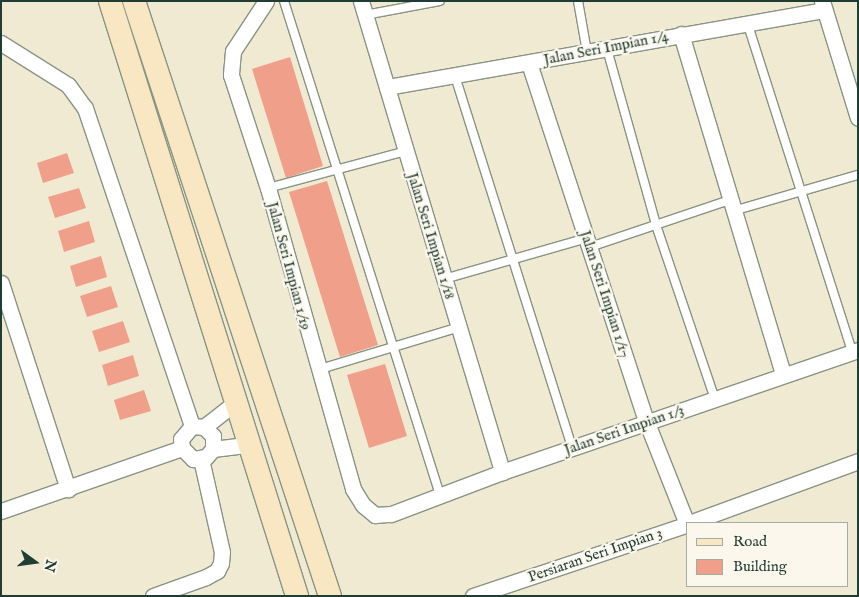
<!DOCTYPE html>
<html>
<head>
<meta charset="utf-8">
<style>
	body { margin:0 }
	#map { position:relative; width:859px; height:597px; overflow:hidden; background:#f1ead2; font-family:"IM FELL English",serif }
	div>[style] { position:absolute }
	.building>* { inset:0; background:#ef9f8a }
	.roads { filter:drop-shadow(1px 0 #889483) drop-shadow(-1px 0 #889483) drop-shadow(0 1px #889483) drop-shadow(0 -1px #889483) }
	.lane>* { height:8px; margin:-4px; padding:0 4px; transform-origin:4px; border-radius:4px; background:#fff }
	.street>* { height:15px; margin:-7.5px; padding:0 7.5px; transform-origin:7.5px; border-radius:7.5px; background:#fff }
	.secondary>* { height:22px; margin:-11px; padding:0 11px; transform-origin:11px; border-radius:11px; background:#f9e7c3 }
	span { translate:-50% -50%; white-space:nowrap; text-align:center; line-height:1.15; -webkit-text-stroke:4.5px #fbf7ec; paint-order:stroke }
	.street-label { font-size:15px; color:#1f3d34 }
	.frame { position:absolute; inset:0; border:2px solid #1f3d34; pointer-events:none }
	.legend { position:absolute; left:686px; top:522px; width:162px; height:65px; box-sizing:border-box; background:#fbf7ec; border:1px solid #a3ada2; margin:0; padding:6px 9px; list-style:none; font-size:15px; color:#1f3d34 }
	.legend li { display:flex; align-items:center; gap:10px; height:25px }
	.legend b { width:25px; border:1px solid #a3ada2 }
	.north { position:absolute; left:10px; top:537px; width:50px; height:50px; -webkit-text-stroke:4px #fbf7ec; paint-order:stroke; rotate:104deg; font-size:14px; font-weight:700; line-height:20px; text-align:center; color:#1f3d34 }
	.north::after { content:''; display:block; margin:auto; width:18px; height:22px; background:#1f3d34; clip-path:polygon(50% 0,100% 100%,50% 72%,0 100%) }
</style>
</head>
<body>
<div id="map">
	<div class="building">
		<div style="clip-path:polygon(290px 57px,323px 166px,286px 178px,252px 69px)"></div>
		<div style="clip-path:polygon(67px 153px,74px 173px,43px 183px,37px 163px)"></div>
		<div style="clip-path:polygon(327px 181px,378px 345px,340px 357px,289px 192px)"></div>
		<div style="clip-path:polygon(79px 188px,86px 208px,55px 218px,48px 197px)"></div>
		<div style="clip-path:polygon(89px 221px,95px 242px,64px 252px,58px 231px)"></div>
		<div style="clip-path:polygon(101px 256px,107px 277px,76px 287px,70px 266px)"></div>
		<div style="clip-path:polygon(111px 286px,118px 307px,87px 317px,80px 296px)"></div>
		<div style="clip-path:polygon(123px 321px,130px 342px,99px 352px,92px 331px)"></div>
		<div style="clip-path:polygon(133px 355px,139px 376px,108px 386px,102px 365px)"></div>
		<div style="clip-path:polygon(385px 364px,407px 436px,369px 448px,347px 375px)"></div>
		<div style="clip-path:polygon(144px 390px,151px 411px,120px 420px,114px 400px)"></div>
	</div>
	<div class="roads">
		<div class="lane">
			<div style="left:284px;top:1px;width:518px;rotate:72.47deg"></div>
			<div style="left:578px;top:1px;width:52px;rotate:80deg"></div>
			<div style="left:365px;top:15px;width:76px;rotate:-10.6deg"></div>
			<div style="left:747px;top:22px;width:345px;rotate:72.3deg"></div>
			<div style="left:607px;top:49px;width:183px;rotate:74.4deg"></div>
			<div style="left:656px;top:225px;width:184px;rotate:71.3deg"></div>
			<div style="left:455px;top:76px;width:390px;rotate:72.5deg"></div>
			<div style="left:268px;top:188px;width:143px;rotate:-15deg"></div>
			<div style="left:733px;top:211px;width:130px;rotate:-16.1deg"></div>
			<div style="left:590px;top:247px;width:148px;rotate:-18.6deg"></div>
			<div style="left:444px;top:279px;width:149px;rotate:-16deg"></div>
			<div style="left:317px;top:370px;width:148px;rotate:-16.8deg"></div>
		</div>
		<div class="street">
			<div style="left:266px;top:1px;width:60px;rotate:123.4deg"></div>
			<div style="left:233px;top:51px;width:24px;rotate:95deg"></div>
			<div style="left:231px;top:75px;width:119px;rotate:71.9deg"></div>
			<div style="left:268px;top:188px;width:313px;rotate:74.2deg"></div>
			<div style="left:353px;top:489px;width:19px;rotate:58deg"></div>
			<div style="left:363px;top:505px;width:16px;rotate:40deg"></div>
			<div style="left:375px;top:515px;width:16px;rotate:-4deg"></div>
			<div style="left:391px;top:514px;width:119px;rotate:-20.7deg"></div>
			<div style="left:502px;top:472px;width:376px;rotate:-18.9deg"></div>
			<div style="left:361px;top:1px;width:492px;rotate:73.3deg"></div>
			<div style="left:822px;top:1px;width:122px;rotate:72.9deg"></div>
			<div style="left:681px;top:34px;width:355px;rotate:73.3deg"></div>
			<div style="left:1px;top:43px;width:79px;rotate:32.1deg"></div>
			<div style="left:68px;top:85px;width:29px;rotate:54deg"></div>
			<div style="left:85px;top:108px;width:336px;rotate:71.4deg"></div>
			<div style="left:529px;top:63px;width:379px;rotate:71.9deg"></div>
			<div style="left:647px;top:423px;width:109px;rotate:68.4deg"></div>
			<div style="left:387px;top:87px;width:444px;rotate:-10deg"></div>
			<div style="left:1px;top:283px;width:217px;rotate:72deg"></div>
			<div style="left:204px;top:427px;width:42px;rotate:-38.2deg"></div>
			<div style="left:213px;top:449px;width:13px;rotate:-90deg"></div>
			<div style="left:213px;top:436px;width:13px;rotate:-135deg"></div>
			<div style="left:204px;top:427px;width:12px;rotate:-175deg"></div>
			<div style="left:192px;top:426px;width:17px;rotate:130deg"></div>
			<div style="left:181px;top:439px;width:9px;rotate:84deg"></div>
			<div style="left:182px;top:448px;width:16px;rotate:45deg"></div>
			<div style="left:193px;top:459px;width:13px;rotate:-9deg"></div>
			<div style="left:206px;top:457px;width:11px;rotate:-49deg"></div>
			<div style="left:213px;top:449px;width:39px;rotate:-7deg"></div>
			<div style="left:1px;top:511px;width:192px;rotate:-19.2deg"></div>
			<div style="left:689px;top:523px;width:180px;rotate:-20.1deg"></div>
			<div style="left:153px;top:596px;width:56px;rotate:-19.7deg"></div>
			<div style="left:206px;top:577px;width:13px;rotate:-29deg"></div>
			<div style="left:217px;top:571px;width:9px;rotate:-63deg"></div>
			<div style="left:221px;top:563px;width:11px;rotate:-85deg"></div>
			<div style="left:222px;top:552px;width:95px;rotate:-102.7deg"></div>
			<div style="left:473px;top:596px;width:227px;rotate:-18.5deg"></div>
		</div>
		<div class="secondary">
			<div style="left:110px;top:1px;width:624px;rotate:72.55deg"></div>
			<div style="left:134px;top:1px;width:626px;rotate:71.77deg"></div>
		</div>
	</div>
	<div class="street-label">
		<span style="left:606px;top:48px;rotate:-11deg">Jalan Seri Impian 1/4</span>
		<span style="left:431px;top:236px;rotate:73deg">Jalan Seri Impian 1/18</span>
		<span style="left:289px;top:266px;rotate:75deg">Jalan Seri Impian 1/19</span>
		<span style="left:605px;top:294px;rotate:72deg">Jalan Seri Impian 1/17</span>
		<span style="left:624px;top:430px;rotate:-19deg">Jalan Seri Impian 1/3</span>
		<span style="left:595px;top:555px;rotate:-19deg">Persiaran Seri Impian 3</span>
	</div>
	<div class="frame"></div>
	<ul class="legend">
	<li><b style="height:6px;background:#f9e7c3"></b>Road</li>
	<li><b style="height:14px;background:#ef9f8a"></b>Building</li>
	</ul>
	<div class="north">N</div>
</div>
</body>
</html>
